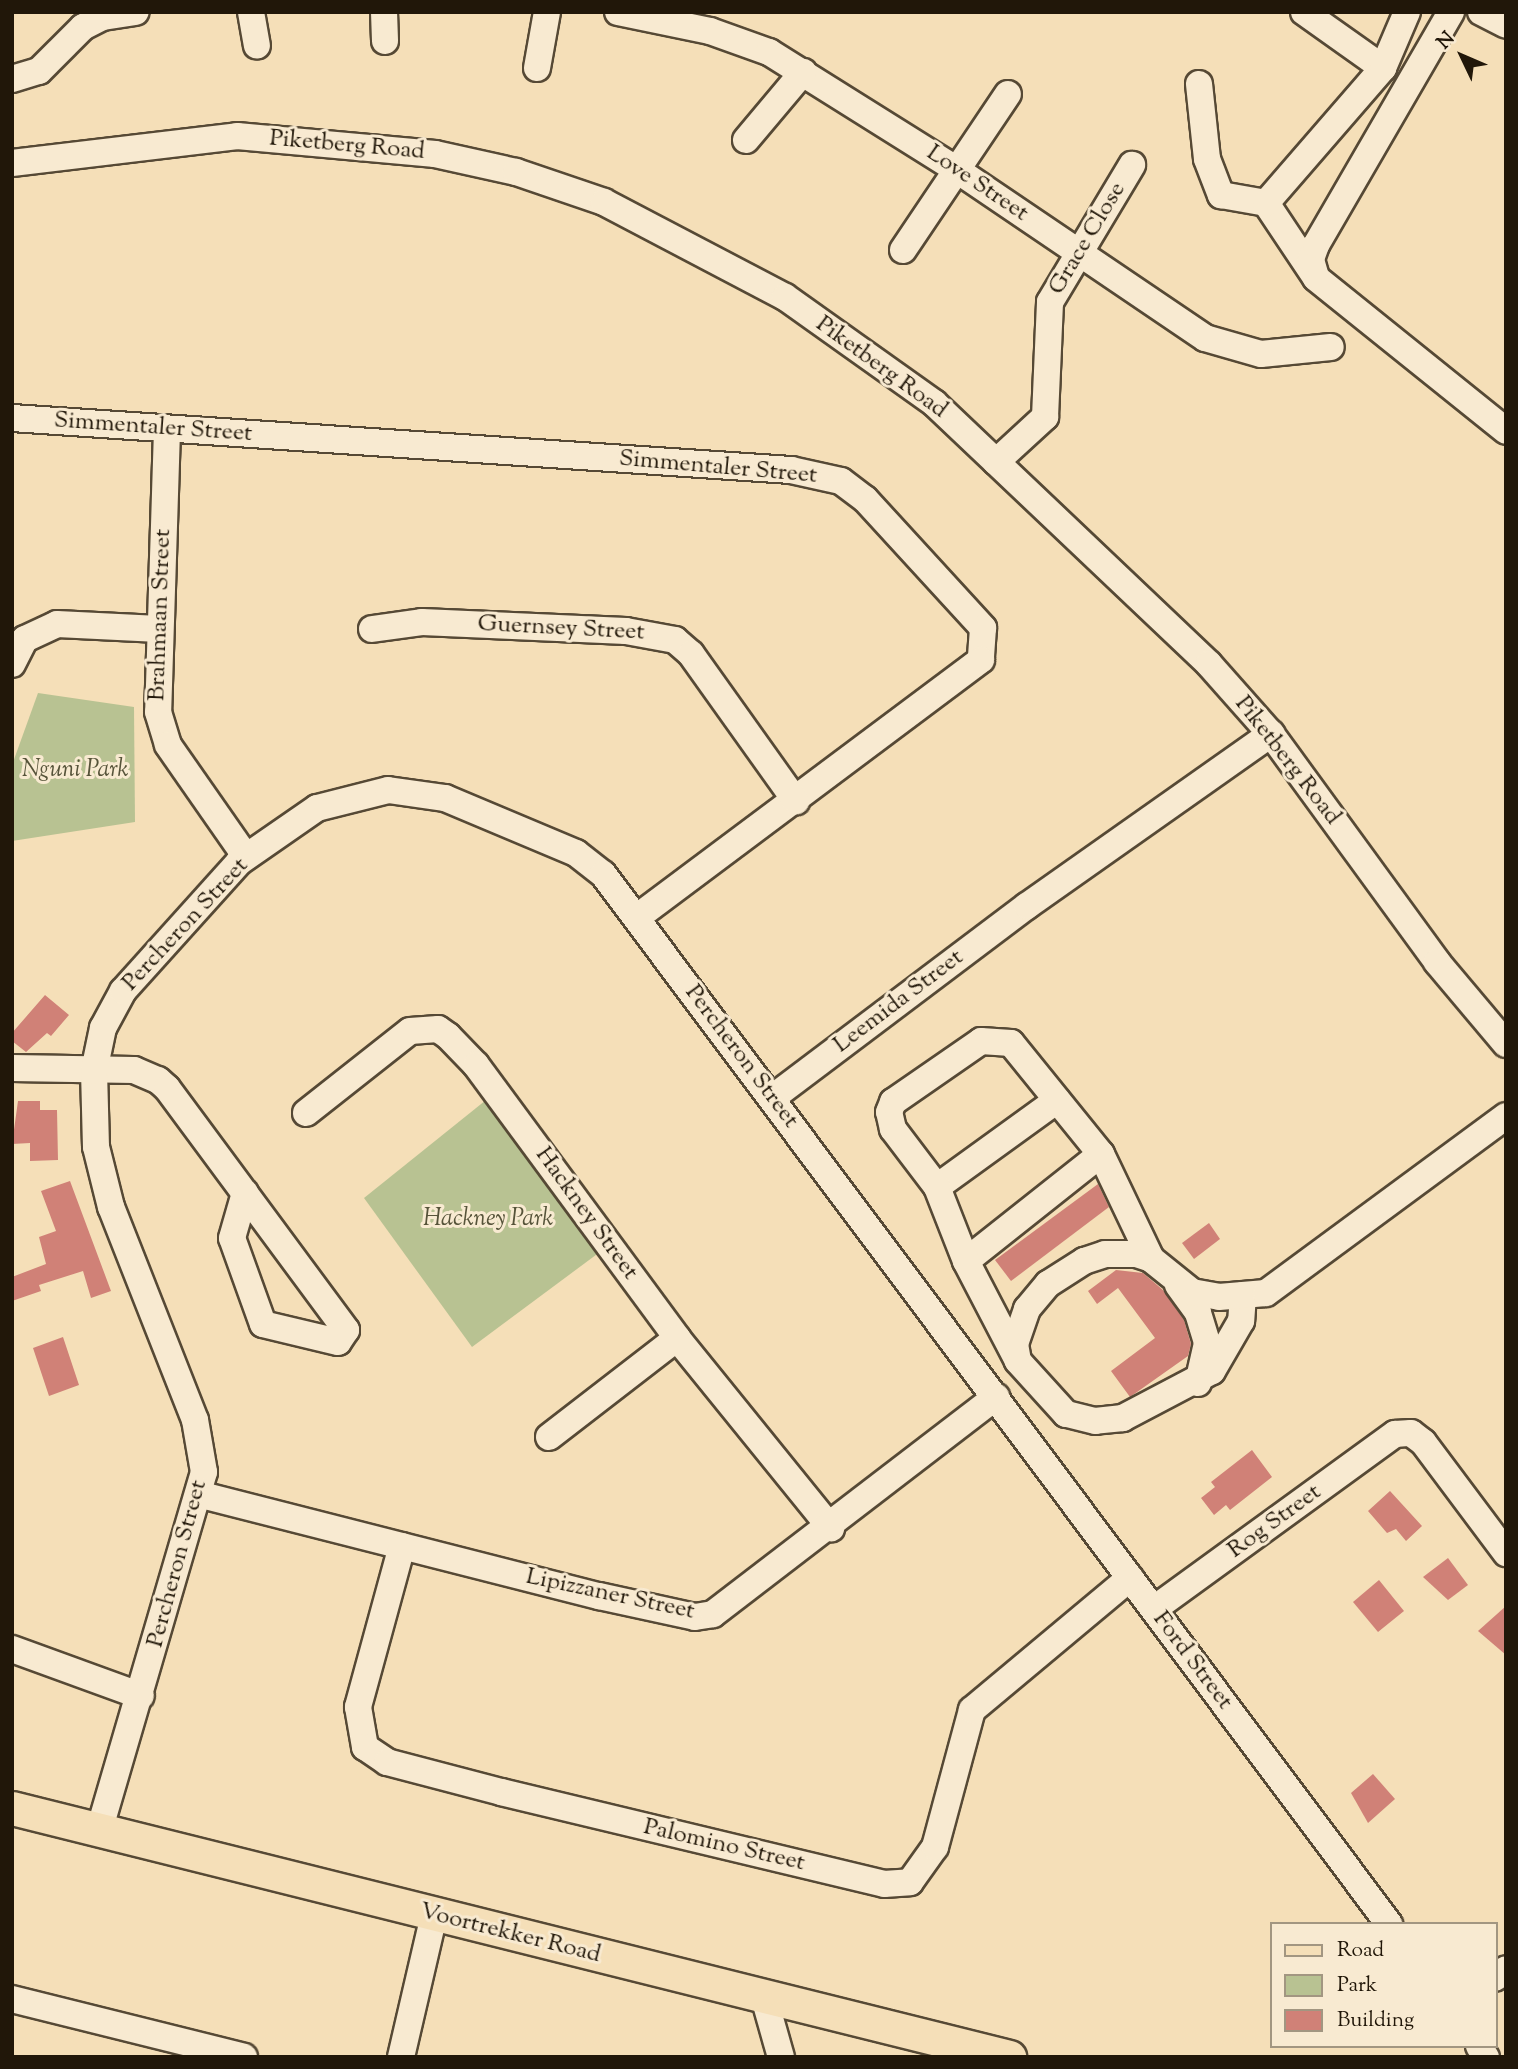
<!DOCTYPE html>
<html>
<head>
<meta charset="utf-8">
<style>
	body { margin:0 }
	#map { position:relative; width:1518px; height:2069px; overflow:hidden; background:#f5dfb8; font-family:"Sorts Mill Goudy",serif }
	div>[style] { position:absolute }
	.green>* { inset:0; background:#b8c292 }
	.building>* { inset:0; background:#d08177 }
	.roads { filter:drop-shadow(2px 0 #564935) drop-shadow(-2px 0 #564935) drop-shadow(0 2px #564935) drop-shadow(0 -2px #564935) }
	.minor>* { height:26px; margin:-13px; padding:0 13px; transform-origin:13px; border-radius:13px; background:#f8ead1 }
	.major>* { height:33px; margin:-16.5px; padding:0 16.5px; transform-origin:16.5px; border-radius:16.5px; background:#f5dfb8 }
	span { translate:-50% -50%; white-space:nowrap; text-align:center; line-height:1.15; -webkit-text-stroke:6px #f8ead1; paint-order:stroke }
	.street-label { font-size:24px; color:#211709 }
	.park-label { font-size:24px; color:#565339; font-style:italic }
	.frame { position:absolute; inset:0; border:14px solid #211709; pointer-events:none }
	.legend { position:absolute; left:1270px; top:1922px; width:228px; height:126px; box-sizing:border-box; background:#f8ead1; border:2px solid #a29681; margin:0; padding:9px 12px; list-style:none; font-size:21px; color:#211709 }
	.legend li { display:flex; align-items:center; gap:14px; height:35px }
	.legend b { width:35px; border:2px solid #a29681 }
	.north { position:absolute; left:1427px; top:21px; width:70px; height:70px; -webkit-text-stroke:5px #f8ead1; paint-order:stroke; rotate:314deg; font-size:19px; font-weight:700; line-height:28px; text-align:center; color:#211709 }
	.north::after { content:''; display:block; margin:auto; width:24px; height:32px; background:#211709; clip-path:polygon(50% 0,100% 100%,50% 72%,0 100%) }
</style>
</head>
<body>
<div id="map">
	<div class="green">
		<div style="clip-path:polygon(38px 693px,134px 707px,135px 822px,12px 841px,12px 765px)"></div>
		<div style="clip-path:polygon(501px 1088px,612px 1243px,472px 1347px,364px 1198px)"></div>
	</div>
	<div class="building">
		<div style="clip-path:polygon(45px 995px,69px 1015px,51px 1036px,47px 1033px,26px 1052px,12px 1041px,12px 1033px)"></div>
		<div style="clip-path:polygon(18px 1101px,40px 1101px,40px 1110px,57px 1110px,58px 1160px,30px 1161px,30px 1143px,12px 1144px)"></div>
		<div style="clip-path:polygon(70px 1181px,111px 1291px,91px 1298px,83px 1271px,39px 1285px,41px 1291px,12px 1301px,12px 1277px,46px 1264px,39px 1237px,56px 1231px,41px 1191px)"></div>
		<div style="clip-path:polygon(1098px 1184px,1109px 1207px,1011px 1281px,995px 1260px)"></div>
		<div style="clip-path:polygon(1209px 1223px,1220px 1239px,1194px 1259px,1182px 1243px)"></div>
		<div style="clip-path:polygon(1116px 1270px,1143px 1273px,1163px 1290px,1184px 1320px,1191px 1344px,1188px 1356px,1130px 1397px,1111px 1371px,1155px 1338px,1118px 1288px,1097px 1304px,1088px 1291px)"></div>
		<div style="clip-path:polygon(63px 1337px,79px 1385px,49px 1396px,33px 1348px)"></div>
		<div style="clip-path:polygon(1252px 1450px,1272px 1477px,1230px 1510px,1226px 1505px,1214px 1515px,1201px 1498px,1215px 1487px,1211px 1482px)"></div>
		<div style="clip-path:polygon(1390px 1491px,1422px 1526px,1406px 1541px,1396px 1529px,1387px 1533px,1368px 1511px)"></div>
		<div style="clip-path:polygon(1448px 1558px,1468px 1585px,1448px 1600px,1423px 1577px)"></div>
		<div style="clip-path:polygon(1379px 1580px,1404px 1611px,1378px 1632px,1353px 1602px)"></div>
		<div style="clip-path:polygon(1506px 1606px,1506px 1655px,1478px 1631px)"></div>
		<div style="clip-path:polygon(1373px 1774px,1395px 1799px,1368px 1823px,1351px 1793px)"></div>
	</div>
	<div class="roads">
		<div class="minor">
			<div style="left:251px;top:12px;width:34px;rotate:80deg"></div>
			<div style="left:384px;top:12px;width:29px;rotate:88deg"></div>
			<div style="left:618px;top:12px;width:94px;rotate:11.7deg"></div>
			<div style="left:710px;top:31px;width:63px;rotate:19.6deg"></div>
			<div style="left:769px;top:52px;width:218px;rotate:32.1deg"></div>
			<div style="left:954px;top:168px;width:303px;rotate:34.1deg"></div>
			<div style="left:1205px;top:338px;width:58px;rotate:15.9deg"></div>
			<div style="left:1261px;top:354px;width:70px;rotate:-5.7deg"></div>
			<div style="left:1304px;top:12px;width:97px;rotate:35.3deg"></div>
			<div style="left:1481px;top:12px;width:28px;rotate:27deg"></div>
			<div style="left:537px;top:68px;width:57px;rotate:-79.9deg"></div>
			<div style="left:12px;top:79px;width:28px;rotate:-17deg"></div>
			<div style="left:39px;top:71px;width:62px;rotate:-45deg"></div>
			<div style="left:83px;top:27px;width:22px;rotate:-27deg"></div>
			<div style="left:103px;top:17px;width:33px;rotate:-9deg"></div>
			<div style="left:1199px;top:84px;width:75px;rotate:83.9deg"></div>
			<div style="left:1207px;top:159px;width:39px;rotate:69deg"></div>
			<div style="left:1221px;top:195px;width:46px;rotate:10.1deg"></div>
			<div style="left:1266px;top:203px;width:90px;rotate:56.3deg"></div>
			<div style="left:1316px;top:278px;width:244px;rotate:38.8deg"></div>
			<div style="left:746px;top:140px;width:89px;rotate:-50deg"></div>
			<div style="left:12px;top:163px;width:227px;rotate:-6.8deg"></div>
			<div style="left:237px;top:136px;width:199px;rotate:5.2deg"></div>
			<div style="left:435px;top:154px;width:83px;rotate:12.5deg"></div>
			<div style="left:516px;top:172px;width:93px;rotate:18.8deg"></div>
			<div style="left:604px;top:202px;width:204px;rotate:27.7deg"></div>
			<div style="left:785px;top:297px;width:183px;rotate:35.4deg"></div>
			<div style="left:934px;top:403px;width:379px;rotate:43.5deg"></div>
			<div style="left:1209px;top:664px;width:94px;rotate:48.5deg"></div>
			<div style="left:1271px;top:734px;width:282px;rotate:53.9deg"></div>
			<div style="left:1437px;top:962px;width:107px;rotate:49.9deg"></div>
			<div style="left:1266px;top:203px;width:179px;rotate:-49.1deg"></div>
			<div style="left:1383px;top:68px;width:61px;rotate:-66.8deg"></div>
			<div style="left:903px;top:250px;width:188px;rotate:-56.1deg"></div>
			<div style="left:1316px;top:277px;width:19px;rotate:-106deg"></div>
			<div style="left:1311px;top:259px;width:15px;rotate:-70deg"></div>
			<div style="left:1316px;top:245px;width:269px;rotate:-59.9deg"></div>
			<div style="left:12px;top:418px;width:781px;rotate:3.82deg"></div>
			<div style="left:791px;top:470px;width:51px;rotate:12.4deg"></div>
			<div style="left:841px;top:481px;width:30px;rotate:37deg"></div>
			<div style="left:865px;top:499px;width:175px;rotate:47.5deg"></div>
			<div style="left:983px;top:628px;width:32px;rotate:94deg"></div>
			<div style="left:981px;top:660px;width:429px;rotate:143.2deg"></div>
			<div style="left:167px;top:430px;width:282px;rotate:91.8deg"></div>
			<div style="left:158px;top:712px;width:34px;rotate:73deg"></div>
			<div style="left:168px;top:745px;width:136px;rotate:55.1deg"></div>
			<div style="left:996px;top:462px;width:67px;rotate:-42.6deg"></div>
			<div style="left:1045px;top:417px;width:115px;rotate:-87.5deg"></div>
			<div style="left:1050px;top:302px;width:160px;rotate:-59.1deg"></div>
			<div style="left:372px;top:629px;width:50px;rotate:-8deg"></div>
			<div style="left:422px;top:622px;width:204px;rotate:2.5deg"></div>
			<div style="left:626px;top:631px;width:50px;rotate:10.4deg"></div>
			<div style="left:675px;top:640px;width:21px;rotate:41deg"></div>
			<div style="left:691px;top:654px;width:181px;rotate:54.5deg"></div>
			<div style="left:12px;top:664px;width:28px;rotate:-63deg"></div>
			<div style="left:25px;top:639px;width:35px;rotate:-25deg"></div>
			<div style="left:57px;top:624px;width:102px;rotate:2.8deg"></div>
			<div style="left:12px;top:1068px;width:122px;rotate:0.9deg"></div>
			<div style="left:134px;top:1070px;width:26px;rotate:23deg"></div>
			<div style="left:158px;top:1080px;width:12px;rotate:42deg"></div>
			<div style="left:167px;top:1088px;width:301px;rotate:53.5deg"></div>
			<div style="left:346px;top:1330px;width:14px;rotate:124deg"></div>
			<div style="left:338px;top:1342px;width:77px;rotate:-166.5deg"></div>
			<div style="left:263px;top:1324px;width:91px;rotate:-109.8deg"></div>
			<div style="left:232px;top:1238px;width:47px;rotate:-73.9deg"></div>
			<div style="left:772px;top:1098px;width:319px;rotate:-37deg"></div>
			<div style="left:1027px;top:906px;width:299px;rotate:-35.2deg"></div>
			<div style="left:306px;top:1113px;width:132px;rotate:-38.3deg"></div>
			<div style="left:410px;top:1031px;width:28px;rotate:-4deg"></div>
			<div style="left:438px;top:1029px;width:12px;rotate:35deg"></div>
			<div style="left:448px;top:1036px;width:40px;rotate:46deg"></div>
			<div style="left:476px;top:1065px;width:339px;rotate:53.6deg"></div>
			<div style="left:677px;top:1338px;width:245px;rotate:51deg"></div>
			<div style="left:937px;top:1187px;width:148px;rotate:-35.9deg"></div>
			<div style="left:966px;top:1261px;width:172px;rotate:-38.4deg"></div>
			<div style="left:1178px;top:1285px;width:34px;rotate:54deg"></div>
			<div style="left:1198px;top:1313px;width:31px;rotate:73deg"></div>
			<div style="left:1207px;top:1343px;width:41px;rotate:102.7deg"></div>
			<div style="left:1243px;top:1295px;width:26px;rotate:94deg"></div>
			<div style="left:1241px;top:1321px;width:58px;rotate:120.1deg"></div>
			<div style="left:1212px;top:1371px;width:101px;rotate:152.2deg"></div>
			<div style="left:1123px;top:1418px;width:28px;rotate:174deg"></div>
			<div style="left:1095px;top:1421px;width:30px;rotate:-166deg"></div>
			<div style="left:1066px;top:1414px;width:72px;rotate:-132.2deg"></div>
			<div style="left:1018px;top:1361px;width:17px;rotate:-100deg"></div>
			<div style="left:1015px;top:1344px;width:37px;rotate:-71deg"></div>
			<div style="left:1027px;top:1309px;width:33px;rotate:-50deg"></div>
			<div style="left:1048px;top:1284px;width:43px;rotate:-32.6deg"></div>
			<div style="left:1084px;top:1261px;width:22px;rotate:-18deg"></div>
			<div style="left:1105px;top:1254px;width:31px"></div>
			<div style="left:1136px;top:1254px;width:16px;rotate:18deg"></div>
			<div style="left:1151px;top:1259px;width:53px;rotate:38.8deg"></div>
			<div style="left:1192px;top:1292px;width:27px;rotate:10deg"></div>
			<div style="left:1219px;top:1297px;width:47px;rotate:-4.9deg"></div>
			<div style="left:1266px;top:1293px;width:298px;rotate:-36.4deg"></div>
			<div style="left:1017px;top:1359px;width:110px;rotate:-117.5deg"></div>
			<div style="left:966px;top:1261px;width:79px;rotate:-111.4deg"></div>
			<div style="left:937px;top:1187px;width:73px;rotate:-127.2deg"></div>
			<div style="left:893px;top:1129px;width:17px;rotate:-103deg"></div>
			<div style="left:889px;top:1112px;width:11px;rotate:-68deg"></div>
			<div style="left:893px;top:1102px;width:107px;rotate:-34.7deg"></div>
			<div style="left:981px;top:1041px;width:30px;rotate:4deg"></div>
			<div style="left:1011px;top:1043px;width:143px;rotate:51deg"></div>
			<div style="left:1101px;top:1154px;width:116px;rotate:64.5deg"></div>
			<div style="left:549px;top:1437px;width:162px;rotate:-37.7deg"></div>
			<div style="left:202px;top:1495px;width:410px;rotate:14.3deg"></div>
			<div style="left:599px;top:1596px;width:98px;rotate:12.3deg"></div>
			<div style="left:695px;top:1617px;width:18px;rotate:-9deg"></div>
			<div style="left:713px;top:1614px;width:357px;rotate:-37.5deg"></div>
			<div style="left:402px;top:1546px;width:167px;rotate:105.3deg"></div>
			<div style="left:358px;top:1707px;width:41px;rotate:80.1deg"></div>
			<div style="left:365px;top:1747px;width:27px;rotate:34deg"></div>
			<div style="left:387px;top:1762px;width:118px;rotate:14.7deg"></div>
			<div style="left:501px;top:1792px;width:394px;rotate:13.5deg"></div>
			<div style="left:884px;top:1884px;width:26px;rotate:-4deg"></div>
			<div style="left:910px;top:1882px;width:43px;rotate:-54.5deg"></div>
			<div style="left:935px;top:1847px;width:142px;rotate:-74.9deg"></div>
			<div style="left:972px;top:1710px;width:206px;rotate:-39.9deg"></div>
			<div style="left:1154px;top:1609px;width:298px;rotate:-36deg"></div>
			<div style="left:1395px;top:1434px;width:16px;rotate:-4deg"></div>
			<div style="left:1411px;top:1433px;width:15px;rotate:37deg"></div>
			<div style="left:1423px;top:1442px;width:139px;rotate:53.2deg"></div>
			<div style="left:12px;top:1649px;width:137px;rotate:20deg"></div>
			<div style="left:99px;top:1831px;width:374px;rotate:-73.7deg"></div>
			<div style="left:204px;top:1472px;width:53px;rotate:-99.8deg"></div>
			<div style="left:195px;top:1420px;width:229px;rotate:-111.5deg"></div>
			<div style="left:111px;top:1207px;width:62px;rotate:-104deg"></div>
			<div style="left:96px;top:1147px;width:76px;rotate:-91.5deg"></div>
			<div style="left:94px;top:1071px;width:44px;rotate:-78.2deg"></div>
			<div style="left:103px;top:1028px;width:42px;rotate:-61.6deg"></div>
			<div style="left:123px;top:991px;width:173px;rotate:-48deg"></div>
			<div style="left:239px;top:862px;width:95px;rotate:-34.7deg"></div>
			<div style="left:317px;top:808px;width:73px;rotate:-14.2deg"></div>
			<div style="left:388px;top:790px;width:58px;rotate:8deg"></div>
			<div style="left:445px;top:798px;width:142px;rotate:22.8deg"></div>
			<div style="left:576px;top:853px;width:34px;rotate:38deg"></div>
			<div style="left:603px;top:874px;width:1312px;rotate:53.18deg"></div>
			<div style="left:1495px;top:1978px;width:14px;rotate:-39deg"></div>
			<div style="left:764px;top:1997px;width:62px;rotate:74.2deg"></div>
			<div style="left:12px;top:1999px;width:239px;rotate:14deg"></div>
			<div style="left:1479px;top:2046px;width:13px;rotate:58deg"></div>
			<div style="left:401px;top:2057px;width:146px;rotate:-76.9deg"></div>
		</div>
		<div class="major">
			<div style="left:12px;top:1808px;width:1028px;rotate:14.02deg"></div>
		</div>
	</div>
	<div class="street-label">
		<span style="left:347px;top:146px;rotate:5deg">Piketberg Road</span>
		<span style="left:977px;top:184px;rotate:34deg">Love Street</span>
		<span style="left:1088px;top:239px;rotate:-59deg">Grace Close</span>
		<span style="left:881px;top:368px;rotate:36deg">Piketberg Road</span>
		<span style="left:153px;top:428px;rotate:4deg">Simmentaler Street</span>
		<span style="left:718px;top:468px;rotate:5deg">Simmentaler Street</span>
		<span style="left:161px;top:615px;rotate:-88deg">Brahmaan Street</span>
		<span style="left:561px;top:629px;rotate:3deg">Guernsey Street</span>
		<span style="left:1287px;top:761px;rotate:52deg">Piketberg Road</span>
		<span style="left:186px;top:925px;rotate:-47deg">Percheron Street</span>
		<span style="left:899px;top:1002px;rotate:-37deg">Leemida Street</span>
		<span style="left:741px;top:1057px;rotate:53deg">Percheron Street</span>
		<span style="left:586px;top:1214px;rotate:54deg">Hackney Street</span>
		<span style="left:1275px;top:1522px;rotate:-36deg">Rog Street</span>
		<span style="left:178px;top:1564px;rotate:-75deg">Percheron Street</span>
		<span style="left:610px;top:1595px;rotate:12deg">Lipizzaner Street</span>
		<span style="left:1192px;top:1661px;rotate:53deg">Ford Street</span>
		<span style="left:724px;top:1846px;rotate:13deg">Palomino Street</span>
		<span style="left:510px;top:1934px;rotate:14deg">Voortrekker Road</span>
	</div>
	<div class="park-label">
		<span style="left:75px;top:771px">Nguni Park</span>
		<span style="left:488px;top:1220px">Hackney Park</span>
	</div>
	<div class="frame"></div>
	<ul class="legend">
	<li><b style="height:9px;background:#f5dfb8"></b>Road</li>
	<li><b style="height:19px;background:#b8c292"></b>Park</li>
	<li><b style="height:19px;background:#d08177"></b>Building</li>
	</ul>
	<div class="north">N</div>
</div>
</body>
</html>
